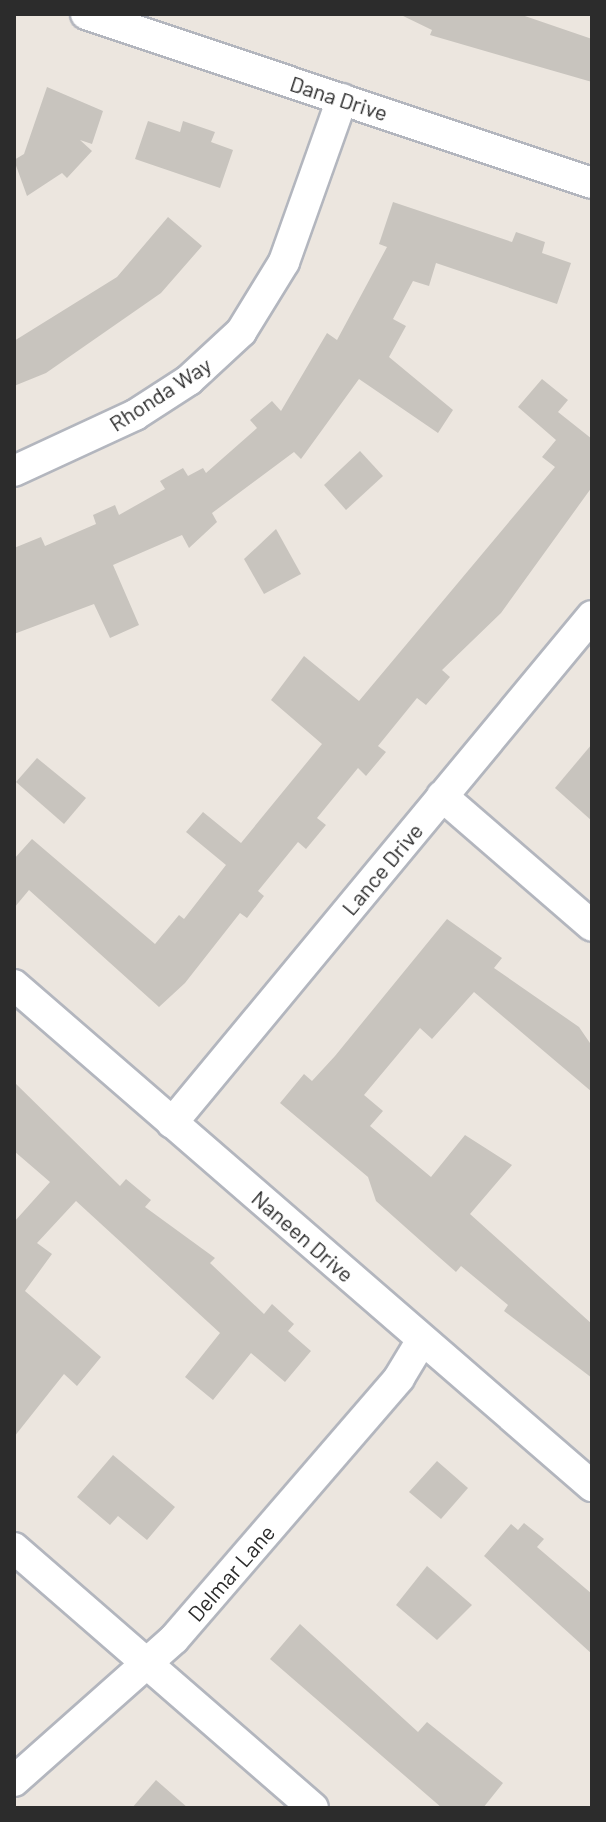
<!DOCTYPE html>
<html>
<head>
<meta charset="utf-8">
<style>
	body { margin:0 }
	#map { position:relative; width:606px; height:1822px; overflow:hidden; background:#ece6df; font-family:Barlow,sans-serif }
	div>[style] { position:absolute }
	.building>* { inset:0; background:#c8c4be }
	.roads { filter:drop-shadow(2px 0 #b3b6be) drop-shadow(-2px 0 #b3b6be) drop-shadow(0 2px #b3b6be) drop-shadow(0 -2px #b3b6be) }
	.minor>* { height:30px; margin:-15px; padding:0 15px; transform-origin:15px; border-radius:15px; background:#fff }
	span { translate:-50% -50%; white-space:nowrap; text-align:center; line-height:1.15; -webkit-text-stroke:7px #fff; paint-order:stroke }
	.street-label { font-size:22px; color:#2c2c2c }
	.frame { position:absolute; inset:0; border:16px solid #2c2c2c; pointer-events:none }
</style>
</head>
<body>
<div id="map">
	<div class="building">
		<div style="clip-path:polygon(399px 14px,519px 14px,592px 39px,592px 82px,430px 35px,432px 30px)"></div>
		<div style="clip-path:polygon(47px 87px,103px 111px,92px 144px,80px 140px,92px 151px,67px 178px,62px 173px,27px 196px,14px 160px,24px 154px)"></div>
		<div style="clip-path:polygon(148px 121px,180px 132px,183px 121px,215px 132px,211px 142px,233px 150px,220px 188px,135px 159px)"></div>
		<div style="clip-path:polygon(393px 202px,512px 242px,516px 232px,545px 242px,542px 253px,571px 263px,557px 304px,436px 263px,429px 286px,413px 281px,393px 319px,406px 326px,389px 357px,453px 410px,438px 433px,359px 379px,301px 459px,294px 452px,212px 513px,217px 522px,189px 548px,182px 535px,113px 565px,139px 625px,110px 638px,94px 604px,14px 634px,14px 548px,41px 537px,45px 546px,96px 524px,93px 515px,115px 505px,119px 515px,165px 489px,160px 481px,183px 468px,188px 476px,203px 468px,206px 473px,257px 428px,250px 420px,272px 401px,281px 411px,327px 333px,337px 340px,387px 247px,379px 244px)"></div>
		<div style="clip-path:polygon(168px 217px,202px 246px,161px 293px,46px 373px,14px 386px,14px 341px,117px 277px)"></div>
		<div style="clip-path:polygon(542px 379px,568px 400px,558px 412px,592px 439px,592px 487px,501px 613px,442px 670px,450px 677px,426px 705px,417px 698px,378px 746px,386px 752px,366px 776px,358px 768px,317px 818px,326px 825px,306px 849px,298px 842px,258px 891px,264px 896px,247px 918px,240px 913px,185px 983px,159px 1007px,29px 890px,14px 908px,14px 859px,32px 839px,155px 944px,179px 915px,184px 919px,226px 865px,186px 832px,203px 812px,241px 843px,322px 744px,271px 700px,304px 656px,359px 701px,555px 467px,542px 457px,556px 440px,518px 407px)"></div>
		<div style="clip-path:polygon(360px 451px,383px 476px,346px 510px,324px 485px)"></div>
		<div style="clip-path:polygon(276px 529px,301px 574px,264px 594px,244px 559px)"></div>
		<div style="clip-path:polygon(592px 744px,592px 821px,555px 788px)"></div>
		<div style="clip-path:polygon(37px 758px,86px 798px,64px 824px,16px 782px)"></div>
		<div style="clip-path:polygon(447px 919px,502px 958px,494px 968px,579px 1027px,592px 1046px,592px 1092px,474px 992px,432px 1039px,420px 1028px,364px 1095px,383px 1111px,370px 1126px,431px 1177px,465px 1135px,512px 1165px,470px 1214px,592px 1324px,592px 1378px,504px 1311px,508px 1305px,461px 1266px,456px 1272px,431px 1250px,376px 1201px,368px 1177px,280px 1103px,304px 1074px,312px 1081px,335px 1056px)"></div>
		<div style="clip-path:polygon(14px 1082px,120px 1186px,126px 1179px,151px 1200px,145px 1207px,215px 1258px,210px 1263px,264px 1314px,272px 1304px,294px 1324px,288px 1331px,311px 1351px,285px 1382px,251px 1353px,213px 1400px,185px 1377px,220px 1333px,76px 1201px,37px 1243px,52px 1254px,25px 1291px,101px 1357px,77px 1386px,64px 1374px,14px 1437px,14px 1222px,50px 1182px,14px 1151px)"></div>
		<div style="clip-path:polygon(113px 1455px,175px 1507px,147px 1540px,118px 1516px,110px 1525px,77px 1497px)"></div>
		<div style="clip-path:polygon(437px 1461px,468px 1488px,441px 1519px,409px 1492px)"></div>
		<div style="clip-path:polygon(524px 1523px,544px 1539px,537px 1547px,592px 1594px,592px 1654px,484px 1556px,511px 1524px,518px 1530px)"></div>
		<div style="clip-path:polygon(427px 1566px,472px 1605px,437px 1640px,396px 1605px)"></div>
		<div style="clip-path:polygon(300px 1624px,418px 1732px,427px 1722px,503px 1783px,483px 1808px,442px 1808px,270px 1659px)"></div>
		<div style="clip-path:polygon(156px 1780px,188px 1808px,132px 1808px)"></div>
	</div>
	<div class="roads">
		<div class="minor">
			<div style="left:86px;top:14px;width:533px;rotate:18.47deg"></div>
			<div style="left:14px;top:471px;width:133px;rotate:-24.8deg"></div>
			<div style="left:135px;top:415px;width:64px;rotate:-32.9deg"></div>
			<div style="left:189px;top:380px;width:71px;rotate:-42.7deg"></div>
			<div style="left:241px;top:332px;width:82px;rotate:-58.4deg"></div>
			<div style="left:284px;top:262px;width:173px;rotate:-70.4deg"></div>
			<div style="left:442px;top:796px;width:198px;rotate:40.9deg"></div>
			<div style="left:14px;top:985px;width:765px;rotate:40.92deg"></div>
			<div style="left:172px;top:1123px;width:658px;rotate:-50.36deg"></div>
			<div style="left:14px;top:1548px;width:396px;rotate:41deg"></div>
			<div style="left:14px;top:1781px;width:214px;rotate:-41.6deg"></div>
			<div style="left:174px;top:1639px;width:345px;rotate:-49.2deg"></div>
			<div style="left:399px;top:1378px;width:44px;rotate:-58.8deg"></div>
		</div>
	</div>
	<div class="street-label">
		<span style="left:339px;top:98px;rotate:18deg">Dana Drive</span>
		<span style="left:160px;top:394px;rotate:-33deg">Rhonda Way</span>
		<span style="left:382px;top:869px;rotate:-50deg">Lance Drive</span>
		<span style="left:303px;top:1236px;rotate:41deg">Naneen Drive</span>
		<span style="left:231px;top:1573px;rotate:-49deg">Delmar Lane</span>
	</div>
	<div class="frame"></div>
</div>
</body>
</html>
